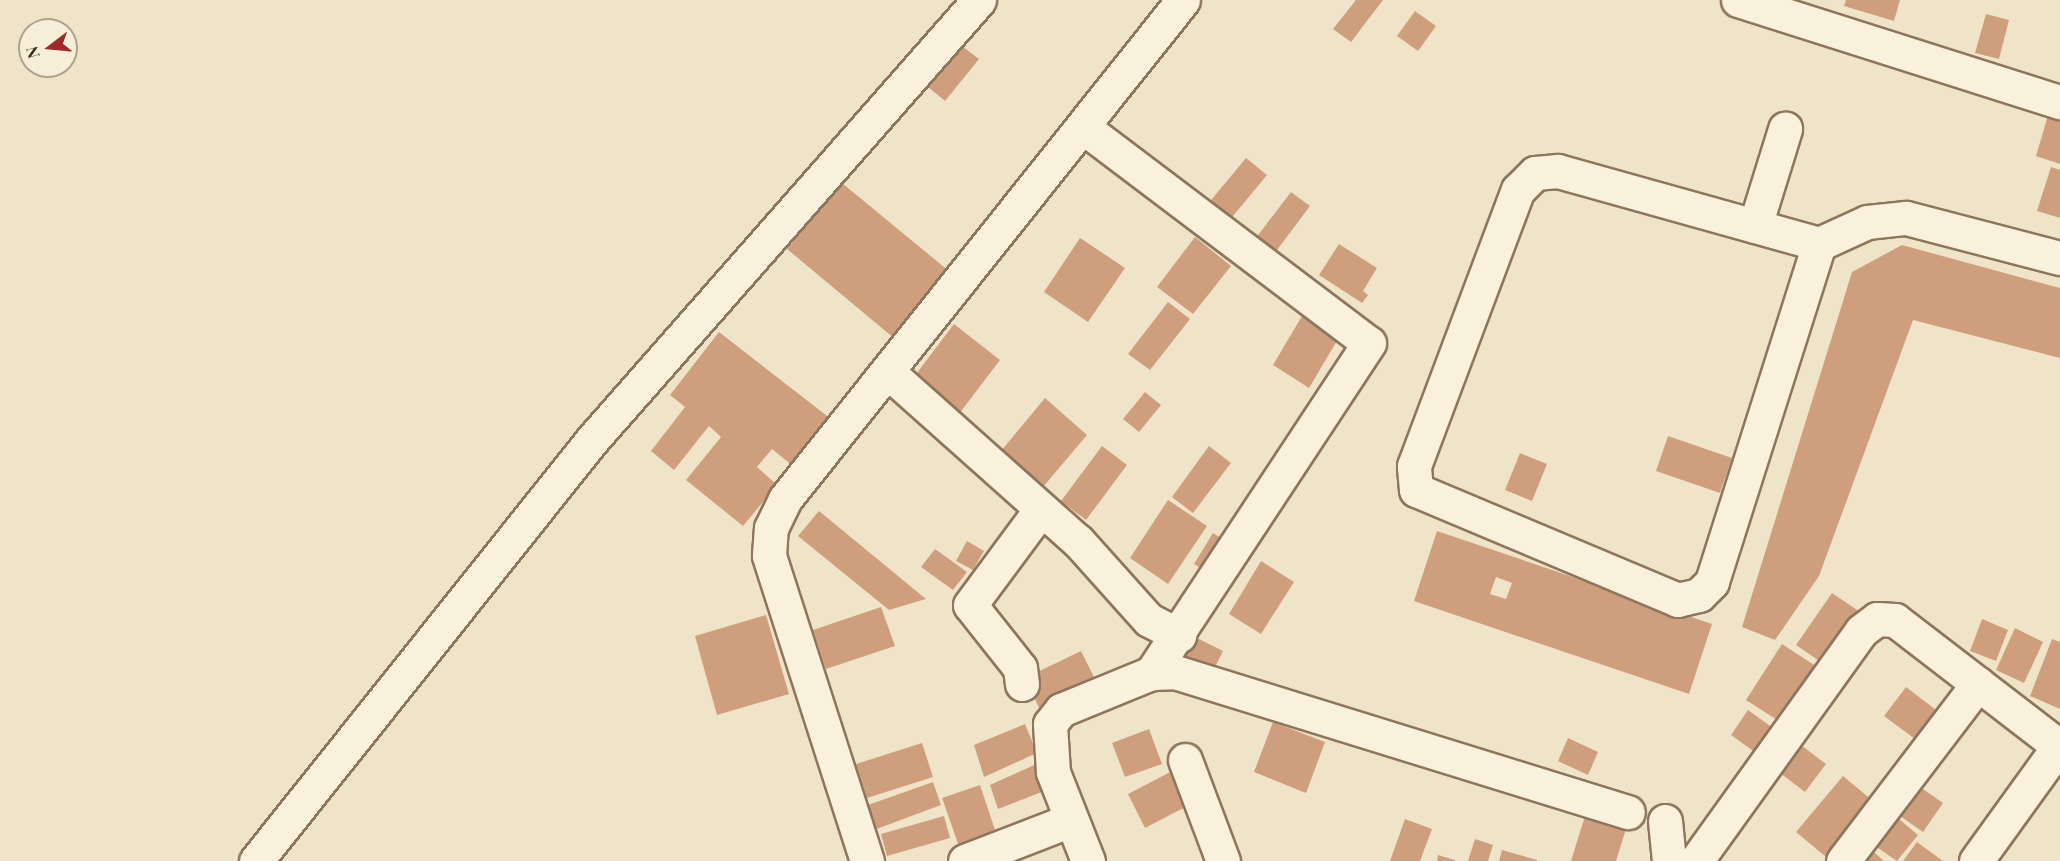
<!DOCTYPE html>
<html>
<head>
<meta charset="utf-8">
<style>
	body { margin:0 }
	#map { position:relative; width:2060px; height:861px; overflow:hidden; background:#f0e4c8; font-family:"Playfair Display",serif }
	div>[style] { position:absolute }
	.building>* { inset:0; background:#cf9f7d }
	.roads { filter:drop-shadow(2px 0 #8d765c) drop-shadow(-2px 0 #8d765c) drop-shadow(0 2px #8d765c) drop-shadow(0 -2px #8d765c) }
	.minor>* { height:33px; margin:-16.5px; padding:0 16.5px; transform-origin:16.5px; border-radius:16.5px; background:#faf1dc }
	span { translate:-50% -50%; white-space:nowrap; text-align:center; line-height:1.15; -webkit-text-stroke:6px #f7eed8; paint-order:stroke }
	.north { position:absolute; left:18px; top:18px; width:60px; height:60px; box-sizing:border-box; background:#f7eed8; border:2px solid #ada18e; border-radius:50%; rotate:254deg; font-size:16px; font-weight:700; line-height:24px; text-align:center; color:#3d2e20 }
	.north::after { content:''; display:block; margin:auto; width:21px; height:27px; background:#9e2a2b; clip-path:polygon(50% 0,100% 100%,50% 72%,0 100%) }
</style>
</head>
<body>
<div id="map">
	<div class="building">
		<div style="clip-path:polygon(1356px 0,1383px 0,1351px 42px,1333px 29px)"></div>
		<div style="clip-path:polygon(1846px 0,1900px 0,1894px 21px,1844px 6px)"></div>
		<div style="clip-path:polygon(1415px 11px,1436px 26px,1418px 51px,1397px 36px)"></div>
		<div style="clip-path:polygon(1986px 14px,2009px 20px,1999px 59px,1975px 53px)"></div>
		<div style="clip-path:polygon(954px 40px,979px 59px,945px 101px,921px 81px)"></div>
		<div style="clip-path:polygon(2049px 112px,2060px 115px,2060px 164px,2036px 156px)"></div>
		<div style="clip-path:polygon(1246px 158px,1267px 175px,1223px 228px,1202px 211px)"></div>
		<div style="clip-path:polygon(2051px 167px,2060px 170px,2060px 218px,2037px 211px)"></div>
		<div style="clip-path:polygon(842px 183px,950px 272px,895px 339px,787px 249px)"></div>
		<div style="clip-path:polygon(1291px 192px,1310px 206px,1271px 258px,1252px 243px)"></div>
		<div style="clip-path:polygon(1195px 237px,1231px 266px,1193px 314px,1157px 287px)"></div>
		<div style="clip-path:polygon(1080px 238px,1125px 268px,1088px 322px,1044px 292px)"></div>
		<div style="clip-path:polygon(1339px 244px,1377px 268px,1363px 291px,1368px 295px,1362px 303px,1319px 275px)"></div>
		<div style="clip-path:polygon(1902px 245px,2060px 288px,2060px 358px,1913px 320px,1819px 576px,1775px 640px,1742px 627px,1852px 272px)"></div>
		<div style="clip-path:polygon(1168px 302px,1190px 319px,1150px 370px,1128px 354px)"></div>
		<div style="clip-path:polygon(1302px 316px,1338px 339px,1309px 388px,1273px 365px)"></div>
		<div style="clip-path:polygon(954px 324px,1000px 360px,956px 418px,910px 382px)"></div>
		<div style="clip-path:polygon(719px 332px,831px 419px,793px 466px,772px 449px,757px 467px,777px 485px,743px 526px,686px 480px,721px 437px,709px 426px,674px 470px,651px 451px,685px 407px,670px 395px)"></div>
		<div style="clip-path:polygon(1145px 392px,1161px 405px,1139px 432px,1123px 419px)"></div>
		<div style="clip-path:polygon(1045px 398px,1087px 435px,1043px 487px,1001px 451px)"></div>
		<div style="clip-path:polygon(1668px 436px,1732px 458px,1720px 493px,1656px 471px)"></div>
		<div style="clip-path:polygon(1102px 446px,1127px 465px,1086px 520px,1061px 501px)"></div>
		<div style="clip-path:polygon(1209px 446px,1231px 463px,1193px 513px,1172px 497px)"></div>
		<div style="clip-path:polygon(1520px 453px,1547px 464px,1532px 501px,1505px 490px)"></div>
		<div style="clip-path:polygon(1168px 500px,1207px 526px,1168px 584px,1130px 558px)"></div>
		<div style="clip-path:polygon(819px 511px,926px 599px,889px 610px,798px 536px)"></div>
		<div style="clip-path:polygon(evenodd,1437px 531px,1712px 624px,1689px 694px,1414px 601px,1437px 531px,1496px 577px,1512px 583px,1506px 599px,1490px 594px,1496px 577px)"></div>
		<div style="clip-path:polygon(1213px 533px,1229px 543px,1210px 574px,1194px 564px)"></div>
		<div style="clip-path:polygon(967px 541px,984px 551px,973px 570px,956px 561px)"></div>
		<div style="clip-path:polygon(935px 549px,967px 572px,953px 590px,921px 567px)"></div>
		<div style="clip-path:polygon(1261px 561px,1294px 582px,1261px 634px,1229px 614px)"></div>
		<div style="clip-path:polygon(1832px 593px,1872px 620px,1837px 673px,1796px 645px)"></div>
		<div style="clip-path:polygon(881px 607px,895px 646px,826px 669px,813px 630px)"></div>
		<div style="clip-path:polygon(766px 615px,789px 694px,717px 715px,695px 636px)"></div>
		<div style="clip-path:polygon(1982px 619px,2008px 630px,1996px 661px,1970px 651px)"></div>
		<div style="clip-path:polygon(2015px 628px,2043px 642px,2024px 683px,1996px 670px)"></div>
		<div style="clip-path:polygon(1189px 634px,1223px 651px,1210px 677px,1176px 661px)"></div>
		<div style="clip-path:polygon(2052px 639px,2060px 642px,2060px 709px,2030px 696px)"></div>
		<div style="clip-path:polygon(1782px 644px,1834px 678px,1799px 734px,1746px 700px)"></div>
		<div style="clip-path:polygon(1081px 651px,1099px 687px,1042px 714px,1025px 678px)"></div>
		<div style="clip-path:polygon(1906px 687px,1940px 713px,1919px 742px,1884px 716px)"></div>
		<div style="clip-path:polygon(1748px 710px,1787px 738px,1770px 763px,1731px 735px)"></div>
		<div style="clip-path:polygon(1273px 722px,1325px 742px,1306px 793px,1254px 772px)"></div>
		<div style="clip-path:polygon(1025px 724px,1037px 753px,984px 777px,974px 745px)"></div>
		<div style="clip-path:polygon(1149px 729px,1162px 764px,1125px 777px,1112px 743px)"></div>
		<div style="clip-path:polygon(1568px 738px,1598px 752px,1588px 775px,1558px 761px)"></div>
		<div style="clip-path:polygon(1797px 742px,1826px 764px,1805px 792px,1776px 770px)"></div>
		<div style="clip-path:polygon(922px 743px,933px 777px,867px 798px,856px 764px)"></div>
		<div style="clip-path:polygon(1041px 762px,1052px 788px,998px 809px,990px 785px)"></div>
		<div style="clip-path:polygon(1178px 768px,1195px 802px,1145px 828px,1128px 794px)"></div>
		<div style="clip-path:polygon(1843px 776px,1873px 801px,1826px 857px,1796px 832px)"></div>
		<div style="clip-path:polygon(1910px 780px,1943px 803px,1923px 832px,1890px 809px)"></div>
		<div style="clip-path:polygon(933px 782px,941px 805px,874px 830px,865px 806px)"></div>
		<div style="clip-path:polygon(980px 785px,998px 839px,961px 852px,942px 798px)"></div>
		<div style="clip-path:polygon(1886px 808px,1918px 835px,1897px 861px,1862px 837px)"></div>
		<div style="clip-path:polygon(944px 816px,950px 838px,887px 856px,881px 834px)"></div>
		<div style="clip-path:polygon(1585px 816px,1626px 829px,1616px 861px,1571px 861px)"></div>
		<div style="clip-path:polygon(1405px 819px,1432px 829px,1420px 861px,1390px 861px)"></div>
		<div style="clip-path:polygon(1475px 839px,1493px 845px,1488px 861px,1468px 861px)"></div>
		<div style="clip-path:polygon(1917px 842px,1943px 861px,1903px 861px)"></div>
		<div style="clip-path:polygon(1867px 846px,1884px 861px,1854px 861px)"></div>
		<div style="clip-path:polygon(1502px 850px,1537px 860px,1537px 861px,1499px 861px)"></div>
		<div style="clip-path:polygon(1438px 855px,1455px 860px,1455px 861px,1437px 861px)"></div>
	</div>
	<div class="roads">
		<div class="minor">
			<div style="left:1738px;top:0;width:338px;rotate:17.6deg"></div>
			<div style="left:1083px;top:127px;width:358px;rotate:37.1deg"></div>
			<div style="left:1369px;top:343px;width:396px;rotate:123.4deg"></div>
			<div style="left:1558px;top:171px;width:271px;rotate:15.6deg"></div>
			<div style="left:1819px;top:244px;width:355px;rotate:107.6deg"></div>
			<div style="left:1712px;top:582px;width:18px;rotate:135deg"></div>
			<div style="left:1699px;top:595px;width:22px;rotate:167deg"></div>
			<div style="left:1678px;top:600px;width:284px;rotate:-157.2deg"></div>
			<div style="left:1416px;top:490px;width:24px;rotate:-95deg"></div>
			<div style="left:1414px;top:466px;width:295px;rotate:-69.4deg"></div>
			<div style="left:1518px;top:190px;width:24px;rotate:-45deg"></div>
			<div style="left:1535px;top:173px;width:23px;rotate:-5deg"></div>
			<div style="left:1755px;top:226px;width:102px;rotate:-72.8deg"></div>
			<div style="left:1819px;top:244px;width:53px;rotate:-24.6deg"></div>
			<div style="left:1867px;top:222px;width:39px;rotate:-6deg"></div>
			<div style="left:1906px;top:218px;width:159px;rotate:14.6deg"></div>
			<div style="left:888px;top:372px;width:254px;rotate:41.7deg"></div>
			<div style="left:1078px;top:541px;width:106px;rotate:48.1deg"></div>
			<div style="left:1149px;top:620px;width:34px;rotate:27deg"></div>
			<div style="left:1022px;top:684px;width:16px;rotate:-97deg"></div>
			<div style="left:1020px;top:668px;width:80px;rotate:-128.4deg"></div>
			<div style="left:970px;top:605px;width:119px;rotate:-53.5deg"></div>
			<div style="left:1185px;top:760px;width:108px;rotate:69.4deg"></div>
			<div style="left:1665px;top:821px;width:40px;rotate:84.3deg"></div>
			<div style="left:256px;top:861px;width:539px;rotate:-51.41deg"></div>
			<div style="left:592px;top:440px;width:586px;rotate:-48.67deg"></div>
			<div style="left:867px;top:861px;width:321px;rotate:-107.8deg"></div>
			<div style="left:769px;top:555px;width:27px;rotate:-86deg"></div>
			<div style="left:771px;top:528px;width:32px;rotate:-64deg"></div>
			<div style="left:785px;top:499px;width:638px;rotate:-51.42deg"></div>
			<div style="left:965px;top:861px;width:114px;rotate:-21.1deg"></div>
			<div style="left:1088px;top:861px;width:96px;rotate:-111.5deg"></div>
			<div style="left:1053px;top:772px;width:48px;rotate:-93.6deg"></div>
			<div style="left:1050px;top:724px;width:18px;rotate:-52deg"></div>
			<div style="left:1061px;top:710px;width:97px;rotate:-22.3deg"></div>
			<div style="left:1151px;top:673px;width:24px;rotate:-2deg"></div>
			<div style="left:1175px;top:672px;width:474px;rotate:17.2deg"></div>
			<div style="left:1696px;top:861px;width:283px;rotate:-54.3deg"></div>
			<div style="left:1861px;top:631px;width:20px;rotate:-37deg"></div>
			<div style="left:1877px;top:619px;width:18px;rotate:3deg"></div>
			<div style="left:1895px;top:620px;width:208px;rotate:37.6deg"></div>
			<div style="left:1843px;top:861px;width:223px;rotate:-52.7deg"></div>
			<div style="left:1976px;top:861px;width:142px;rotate:-54.2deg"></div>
		</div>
	</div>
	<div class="north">N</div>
</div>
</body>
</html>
